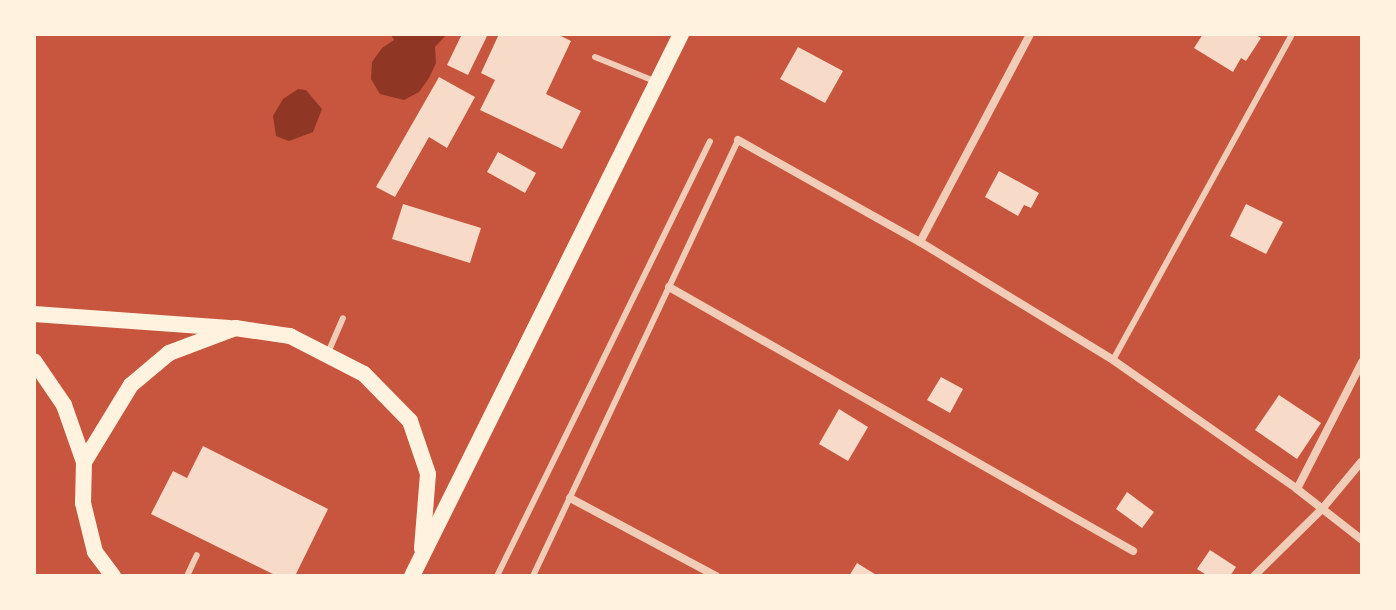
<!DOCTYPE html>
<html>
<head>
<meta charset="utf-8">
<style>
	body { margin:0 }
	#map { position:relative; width:1396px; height:610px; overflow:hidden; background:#c8553d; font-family:"Roboto Condensed",sans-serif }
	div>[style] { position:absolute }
	.water>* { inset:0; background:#8f3625 }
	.building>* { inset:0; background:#f7dbc8 }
	.service>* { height:6px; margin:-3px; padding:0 3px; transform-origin:3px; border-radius:3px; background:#f1ccb7 }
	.minor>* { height:8px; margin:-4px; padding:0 4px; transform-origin:4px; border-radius:4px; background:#f1ccb7 }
	.secondary>* { height:16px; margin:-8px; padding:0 8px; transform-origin:8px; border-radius:8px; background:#fff3e0 }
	span { translate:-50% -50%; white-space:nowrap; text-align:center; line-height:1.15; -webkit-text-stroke:6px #fff3e0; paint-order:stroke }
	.frame { position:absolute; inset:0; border:36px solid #fff3e0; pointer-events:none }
</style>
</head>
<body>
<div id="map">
	<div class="water">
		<div style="clip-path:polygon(391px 34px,447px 34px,435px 47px,436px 63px,429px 78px,419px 92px,404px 100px,380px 94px,371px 79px,372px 62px,382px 48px,394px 40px)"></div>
		<div style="clip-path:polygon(298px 89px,306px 90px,322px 109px,313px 132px,289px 141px,276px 136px,273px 116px,283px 99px)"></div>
	</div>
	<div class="building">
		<div style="clip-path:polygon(462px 34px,488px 34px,468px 75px,447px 65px)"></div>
		<div style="clip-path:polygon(499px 34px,557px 34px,571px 41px,546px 94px,581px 111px,562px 149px,480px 110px,495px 80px,481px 73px)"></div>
		<div style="clip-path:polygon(1203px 34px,1254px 34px,1261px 38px,1246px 61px,1241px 58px,1233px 72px,1194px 48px)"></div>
		<div style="clip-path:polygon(798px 47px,843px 71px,825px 103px,780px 79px)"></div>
		<div style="clip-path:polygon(439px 77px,475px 97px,447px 148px,429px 137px,395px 197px,376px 187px)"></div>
		<div style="clip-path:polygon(498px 152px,536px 173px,525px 193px,487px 172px)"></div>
		<div style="clip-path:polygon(999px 171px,1039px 193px,1031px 208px,1024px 205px,1018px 216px,985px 197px)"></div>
		<div style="clip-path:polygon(403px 204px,481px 228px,470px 263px,392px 239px)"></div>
		<div style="clip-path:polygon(1246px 204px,1283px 222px,1266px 254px,1230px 236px)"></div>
		<div style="clip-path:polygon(941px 377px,963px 389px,950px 413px,927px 400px)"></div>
		<div style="clip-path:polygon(1279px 395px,1321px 423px,1297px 459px,1255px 430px)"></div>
		<div style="clip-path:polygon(839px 409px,868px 427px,848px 461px,819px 444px)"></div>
		<div style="clip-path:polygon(203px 446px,328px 509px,295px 576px,277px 576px,151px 514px,173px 471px,187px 478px)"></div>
		<div style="clip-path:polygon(1127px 492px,1154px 512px,1142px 528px,1116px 509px)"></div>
		<div style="clip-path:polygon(1210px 550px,1236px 567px,1230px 576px,1208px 576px,1197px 569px)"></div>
		<div style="clip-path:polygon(857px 563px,878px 576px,849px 576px)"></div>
	</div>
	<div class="service">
		<div style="left:595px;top:57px;width:64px;rotate:22.1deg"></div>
		<div style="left:327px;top:355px;width:40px;rotate:-66.6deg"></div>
		<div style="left:1113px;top:360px;width:372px;rotate:-61.2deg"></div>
		<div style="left:187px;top:576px;width:23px;rotate:-65deg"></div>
		<div style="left:497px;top:576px;width:484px;rotate:-63.9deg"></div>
		<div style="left:533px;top:576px;width:482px;rotate:-64.8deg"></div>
	</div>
	<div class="minor">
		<div style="left:738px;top:140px;width:209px;rotate:29.3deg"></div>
		<div style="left:920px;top:242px;width:226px;rotate:31.4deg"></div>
		<div style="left:1113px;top:360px;width:225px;rotate:35deg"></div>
		<div style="left:1297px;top:489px;width:83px;rotate:38.1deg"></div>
		<div style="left:920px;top:242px;width:235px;rotate:-62.1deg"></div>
		<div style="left:669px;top:287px;width:534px;rotate:29.64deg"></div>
		<div style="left:1297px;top:489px;width:143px;rotate:-62.9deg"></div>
		<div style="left:570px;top:498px;width:166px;rotate:28.1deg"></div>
		<div style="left:1254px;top:576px;width:95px;rotate:-44.6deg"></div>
		<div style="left:1322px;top:509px;width:62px;rotate:-50.2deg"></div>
	</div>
	<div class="secondary">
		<div style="left:34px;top:314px;width:196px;rotate:4.1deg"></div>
		<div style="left:34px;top:361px;width:53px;rotate:55.7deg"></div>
		<div style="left:64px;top:405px;width:60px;rotate:70.7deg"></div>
		<div style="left:84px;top:462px;width:41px;rotate:91.4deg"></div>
		<div style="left:83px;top:503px;width:50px;rotate:76.2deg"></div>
		<div style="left:95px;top:552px;width:30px;rotate:53deg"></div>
		<div style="left:84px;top:462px;width:90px;rotate:-58.6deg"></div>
		<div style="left:131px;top:385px;width:50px;rotate:-40.1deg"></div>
		<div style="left:169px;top:353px;width:71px;rotate:-20.7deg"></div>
		<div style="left:235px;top:328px;width:56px;rotate:8.3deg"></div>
		<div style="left:290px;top:336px;width:83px;rotate:27.2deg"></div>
		<div style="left:364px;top:374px;width:66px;rotate:45.6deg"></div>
		<div style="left:410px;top:421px;width:56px;rotate:71.2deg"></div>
		<div style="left:428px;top:474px;width:75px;rotate:94.6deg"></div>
		<div style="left:412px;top:576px;width:605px;rotate:-63.6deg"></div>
	</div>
	<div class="frame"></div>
</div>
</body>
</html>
